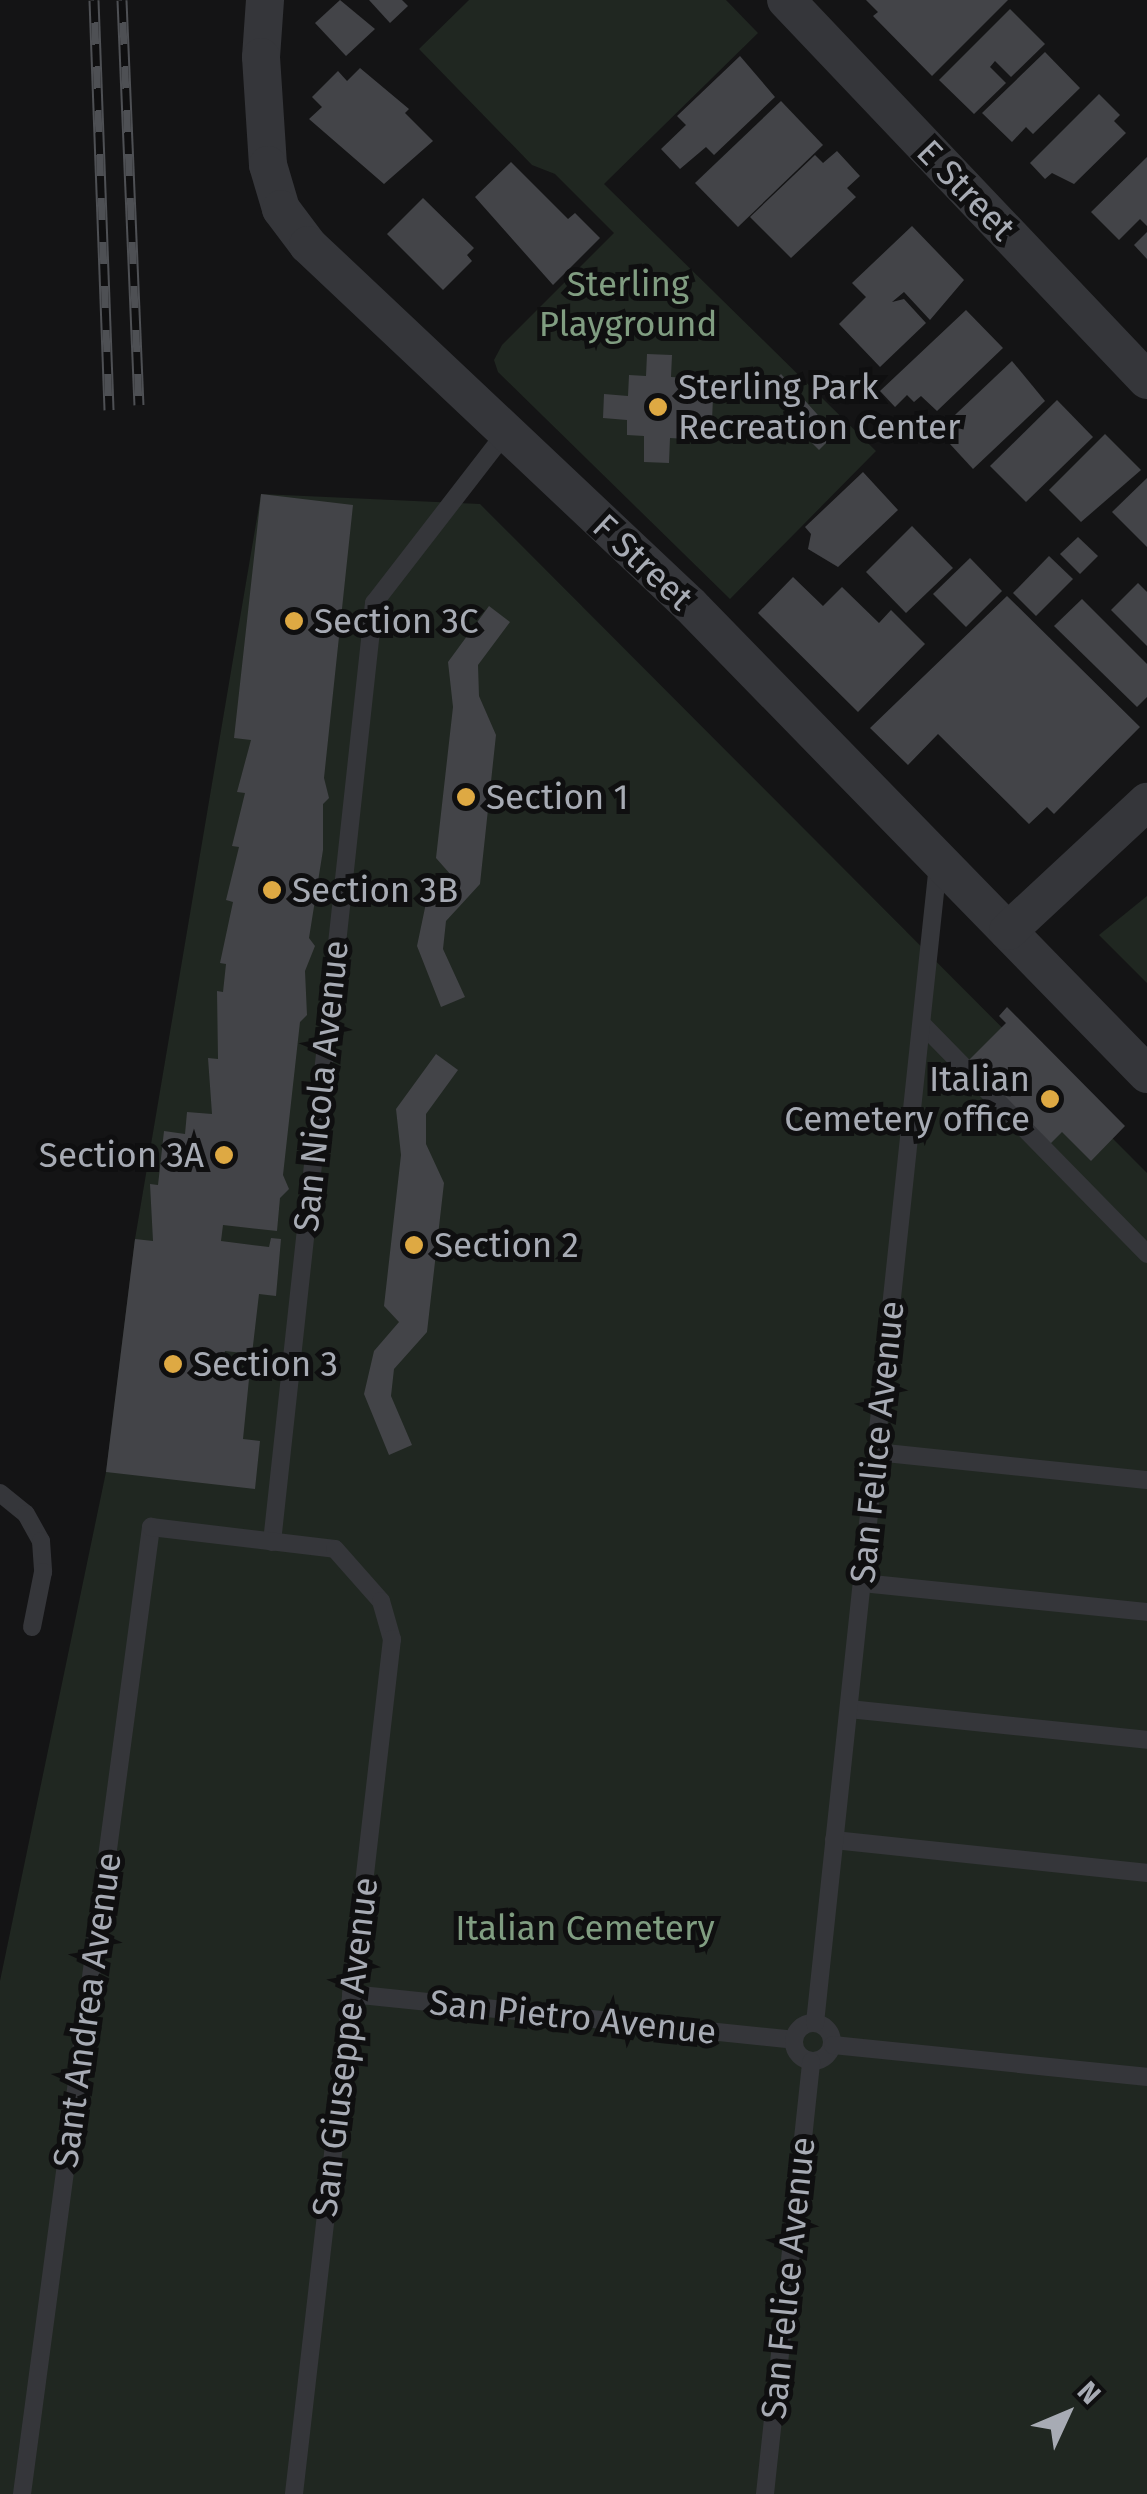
<!DOCTYPE html>
<html>
<head>
<meta charset="utf-8">
<style>
	body { margin:0 }
	#map { position:relative; width:1147px; height:2494px; overflow:hidden; background:#141415; font-family:"Fira Sans",sans-serif }
	div>[style] { position:absolute }
	.green>* { inset:0; background:#202721 }
	.building>* { inset:0; background:#434448 }
	.lane>* { height:18px; margin:-9px; padding:0 9px; transform-origin:9px; border-radius:9px; background:#35363a }
	.lane>.ring { margin:-9px; padding:0; box-sizing:content-box; background:none; border:18px solid #35363a; border-radius:50% }
	.street>* { height:38px; margin:-19px; padding:0 19px; transform-origin:19px; border-radius:19px; background:#35363a }
	.rail>* { height:11px; margin-top:-5.5px; transform-origin:0; background:repeating-linear-gradient(90deg,#0f0f10 0 22px,#4e5054 0 44px); box-sizing:border-box; border-block:2px solid #4e5054 }
	.dots>* { width:28px; height:28px; translate:-50% -50%; box-sizing:border-box; border:5px solid #0f0f10; border-radius:50% }
	span { translate:-50% -50%; white-space:nowrap; text-align:center; line-height:1.15; -webkit-text-stroke:10px #0f0f10; paint-order:stroke }
	.street-label { font-size:35px; color:#a7abb4 }
	.park-label { font-size:35px; color:#809d81 }
	.poi-label { font-size:35px; color:#a7abb4 }
	.left { translate:0 -50%; text-align:left }
	.right { translate:-100% -50%; text-align:right }
	.north { position:absolute; left:1017px; top:2364px; width:100px; height:100px; -webkit-text-stroke:8px #0f0f10; paint-order:stroke; rotate:46deg; font-size:28px; font-weight:700; line-height:40px; text-align:center; color:#a7abb4 }
	.north::after { content:''; display:block; margin:auto; width:35px; height:45px; background:#a7abb4; clip-path:polygon(50% 0,100% 100%,50% 72%,0 100%) }
</style>
</head>
<body>
<div id="map">
	<div class="green">
		<div style="clip-path:polygon(469px 0,726px 0,758px 33px,604px 184px,876px 451px,730px 599px,498px 372px,494px 360px,502px 345px,614px 233px,555px 174px,532px 165px,419px 49px)"></div>
		<div style="clip-path:polygon(261px 494px,480px 504px,1147px 1173px,1147px 2494px,0 2494px,0 1981px,106px 1472px,135px 1239px)"></div>
		<div style="clip-path:polygon(1147px 896px,1147px 983px,1099px 935px)"></div>
	</div>
	<div class="building">
		<div style="clip-path:polygon(340px 0,375px 29px,346px 56px,315px 23px)"></div>
		<div style="clip-path:polygon(369px 0,402px 0,408px 6px,390px 23px)"></div>
		<div style="clip-path:polygon(866px 0,1008px 0,932px 76px,873px 16px,878px 12px)"></div>
		<div style="clip-path:polygon(1010px 9px,1045px 44px,1011px 77px,995px 61px,990px 67px,1006px 83px,974px 114px,939px 80px)"></div>
		<div style="clip-path:polygon(1045px 52px,1080px 88px,1033px 134px,1026px 127px,1012px 142px,982px 113px)"></div>
		<div style="clip-path:polygon(740px 56px,775px 97px,714px 155px,706px 147px,680px 169px,661px 149px,686px 125px,677px 116px)"></div>
		<div style="clip-path:polygon(360px 68px,409px 109px,405px 113px,433px 141px,384px 184px,309px 119px,322px 107px,312px 97px,338px 71px,347px 81px)"></div>
		<div style="clip-path:polygon(1099px 94px,1120px 115px,1114px 121px,1126px 133px,1074px 184px,1052px 173px,1045px 179px,1030px 163px)"></div>
		<div style="clip-path:polygon(781px 101px,823px 145px,738px 227px,695px 183px)"></div>
		<div style="clip-path:polygon(837px 151px,860px 176px,847px 188px,856px 197px,791px 258px,750px 217px,815px 155px,823px 163px)"></div>
		<div style="clip-path:polygon(1147px 157px,1147px 226px,1140px 219px,1119px 240px,1091px 212px)"></div>
		<div style="clip-path:polygon(511px 162px,568px 219px,575px 213px,600px 238px,553px 285px,475px 197px)"></div>
		<div style="clip-path:polygon(423px 198px,474px 248px,467px 255px,472px 261px,443px 290px,387px 234px)"></div>
		<div style="clip-path:polygon(912px 226px,964px 280px,930px 320px,904px 292px,892px 302px,904px 299px,926px 323px,880px 367px,839px 324px,866px 297px,852px 283px)"></div>
		<div style="clip-path:polygon(1147px 232px,1147px 259px,1134px 245px)"></div>
		<div style="clip-path:polygon(966px 310px,1003px 348px,937px 411px,921px 396px,914px 402px,907px 395px,895px 407px,880px 391px)"></div>
		<div style="clip-path:polygon(647px 354px,672px 355px,671px 377px,690px 378px,689px 395px,713px 397px,712px 421px,688px 420px,687px 439px,670px 438px,669px 463px,644px 462px,644px 436px,627px 435px,627px 420px,603px 418px,604px 394px,628px 396px,629px 375px,646px 376px)"></div>
		<div style="clip-path:polygon(1012px 361px,1045px 401px,973px 469px,938px 431px)"></div>
		<div style="clip-path:polygon(781px 374px,835px 434px,819px 450px,783px 414px,790px 407px,769px 385px)"></div>
		<div style="clip-path:polygon(1057px 400px,1093px 437px,1026px 502px,990px 466px)"></div>
		<div style="clip-path:polygon(1105px 434px,1141px 470px,1081px 522px,1049px 490px)"></div>
		<div style="clip-path:polygon(863px 472px,898px 510px,838px 567px,808px 549px,811px 534px,805px 527px)"></div>
		<div style="clip-path:polygon(1147px 478px,1147px 547px,1112px 512px)"></div>
		<div style="clip-path:polygon(261px 494px,353px 505px,324px 778px,329px 798px,323px 804px,323px 850px,309px 938px,315px 946px,305px 971px,307px 1015px,300px 1022px,283px 1175px,289px 1189px,280px 1198px,277px 1231px,223px 1225px,221px 1241px,269px 1247px,271px 1238px,281px 1239px,276px 1296px,259px 1294px,252px 1354px,225px 1351px,222px 1376px,249px 1379px,243px 1439px,260px 1441px,255px 1489px,106px 1472px,135px 1239px,153px 1241px,150px 1184px,158px 1185px,164px 1131px,185px 1134px,187px 1112px,212px 1114px,208px 1058px,218px 1059px,217px 991px,223px 992px,226px 964px,220px 963px,233px 902px,226px 900px,239px 847px,232px 846px,245px 793px,237px 792px,251px 740px,234px 738px)"></div>
		<div style="clip-path:polygon(912px 526px,953px 568px,906px 613px,866px 572px)"></div>
		<div style="clip-path:polygon(1078px 537px,1098px 556px,1080px 574px,1060px 554px)"></div>
		<div style="clip-path:polygon(1049px 556px,1073px 579px,1036px 616px,1013px 593px)"></div>
		<div style="clip-path:polygon(970px 558px,1002px 591px,966px 627px,933px 594px)"></div>
		<div style="clip-path:polygon(793px 577px,823px 606px,842px 587px,879px 623px,891px 610px,925px 644px,858px 712px,758px 613px)"></div>
		<div style="clip-path:polygon(1138px 583px,1147px 592px,1147px 646px,1111px 610px)"></div>
		<div style="clip-path:polygon(1007px 596px,1140px 727px,1054px 814px,1047px 807px,1029px 824px,938px 734px,908px 765px,870px 728px)"></div>
		<div style="clip-path:polygon(1082px 599px,1147px 664px,1147px 697px,1137px 707px,1054px 626px)"></div>
		<div style="clip-path:polygon(489px 606px,510px 622px,478px 665px,479px 696px,496px 735px,480px 884px,446px 921px,443px 949px,465px 997px,441px 1007px,417px 946px,426px 903px,451px 875px,436px 858px,453px 707px,448px 662px)"></div>
		<div style="clip-path:polygon(1007px 1007px,1125px 1126px,1091px 1161px,1062px 1132px,1048px 1146px,966px 1063px,1006px 1023px,999px 1016px)"></div>
		<div style="clip-path:polygon(436px 1054px,458px 1070px,426px 1114px,426px 1144px,444px 1183px,427px 1332px,394px 1369px,391px 1396px,412px 1445px,389px 1455px,364px 1394px,374px 1351px,399px 1322px,384px 1306px,401px 1155px,396px 1109px)"></div>
	</div>
	<div class="lane">
		<div style="left:922px;top:1024px;width:322px;rotate:45.6deg"></div>
		<div style="left:876px;top:1452px;width:272px;rotate:5.9deg"></div>
		<div style="left:0;top:1493px;width:33px;rotate:39deg"></div>
		<div style="left:26px;top:1514px;width:31px;rotate:61deg"></div>
		<div style="left:41px;top:1541px;width:31px;rotate:86deg"></div>
		<div style="left:43px;top:1572px;width:56px;rotate:101.3deg"></div>
		<div style="left:272px;top:1542px;width:945px;rotate:-83.8deg"></div>
		<div style="left:374px;top:603px;width:212px;rotate:-52.3deg"></div>
		<div style="left:862px;top:1583px;width:286px;rotate:5.8deg"></div>
		<div style="left:849px;top:1709px;width:300px;rotate:5.9deg"></div>
		<div style="left:834px;top:1840px;width:315px;rotate:6deg"></div>
		<div style="left:351px;top:1994px;width:445px;rotate:5.9deg"></div>
		<div class="ring" style="left:794px;top:2023px;width:20px;height:20px"></div>
		<div style="left:815px;top:2023px;width:1165px;rotate:-83.94deg"></div>
		<div style="left:833px;top:2045px;width:316px;rotate:5.8deg"></div>
		<div style="left:22px;top:2494px;width:976px;rotate:-82.4deg"></div>
		<div style="left:151px;top:1527px;width:185px;rotate:6.8deg"></div>
		<div style="left:335px;top:1549px;width:69px;rotate:48.5deg"></div>
		<div style="left:381px;top:1601px;width:40px;rotate:74deg"></div>
		<div style="left:392px;top:1639px;width:861px;rotate:96.54deg"></div>
		<div style="left:765px;top:2494px;width:435px;rotate:-83.9deg"></div>
	</div>
	<div class="street">
		<div style="left:265px;top:0;width:57px;rotate:94deg"></div>
		<div style="left:261px;top:57px;width:108px;rotate:86.3deg"></div>
		<div style="left:268px;top:165px;width:46px;rotate:73.5deg"></div>
		<div style="left:281px;top:209px;width:45px;rotate:53.1deg"></div>
		<div style="left:308px;top:245px;width:525px;rotate:43.3deg"></div>
		<div style="left:690px;top:605px;width:655px;rotate:45.74deg"></div>
		<div style="left:786px;top:0;width:524px;rotate:46.47deg"></div>
		<div style="left:1008px;top:931px;width:190px;rotate:-42.9deg"></div>
	</div>
	<div class="rail">
		<div style="left:94px;top:0;width:410px;rotate:87.9deg"></div>
		<div style="left:122px;top:0;width:405px;rotate:87.6deg"></div>
	</div>
	<div class="dots">
		<div style="left:658px;top:407px;background:#dea943"></div>
		<div style="left:294px;top:621px;background:#dea943"></div>
		<div style="left:466px;top:797px;background:#dea943"></div>
		<div style="left:272px;top:890px;background:#dea943"></div>
		<div style="left:1050px;top:1099px;background:#dea943"></div>
		<div style="left:224px;top:1155px;background:#dea943"></div>
		<div style="left:414px;top:1245px;background:#dea943"></div>
		<div style="left:173px;top:1364px;background:#dea943"></div>
	</div>
	<div class="street-label">
		<span style="left:966px;top:190px;rotate:46deg">E Street</span>
		<span style="left:643px;top:562px;rotate:43deg">F Street</span>
		<span style="left:321px;top:1086px;rotate:-84deg">San Nicola Avenue</span>
		<span style="left:877px;top:1442px;rotate:-84deg">San Felice Avenue</span>
		<span style="left:87px;top:2010px;rotate:-82deg">Sant Andrea Avenue</span>
		<span style="left:573px;top:2017px;rotate:6deg">San Pietro Avenue</span>
		<span style="left:345px;top:2047px;rotate:-83deg">San Giuseppe Avenue</span>
		<span style="left:788px;top:2278px;rotate:-84deg">San Felice Avenue</span>
	</div>
	<div class="park-label">
		<span style="left:628px;top:304px">Sterling<br>Playground</span>
		<span style="left:585px;top:1928px">Italian Cemetery</span>
	</div>
	<div class="poi-label">
		<span class="left" style="left:678px;top:407px">Sterling Park<br>Recreation Center</span>
		<span class="left" style="left:314px;top:621px">Section 3C</span>
		<span class="left" style="left:486px;top:797px">Section 1</span>
		<span class="left" style="left:292px;top:890px">Section 3B</span>
		<span class="right" style="left:1030px;top:1099px">Italian<br>Cemetery office</span>
		<span class="right" style="left:204px;top:1155px">Section 3A</span>
		<span class="left" style="left:434px;top:1245px">Section 2</span>
		<span class="left" style="left:193px;top:1364px">Section 3</span>
	</div>
	<div class="north">N</div>
</div>
</body>
</html>
